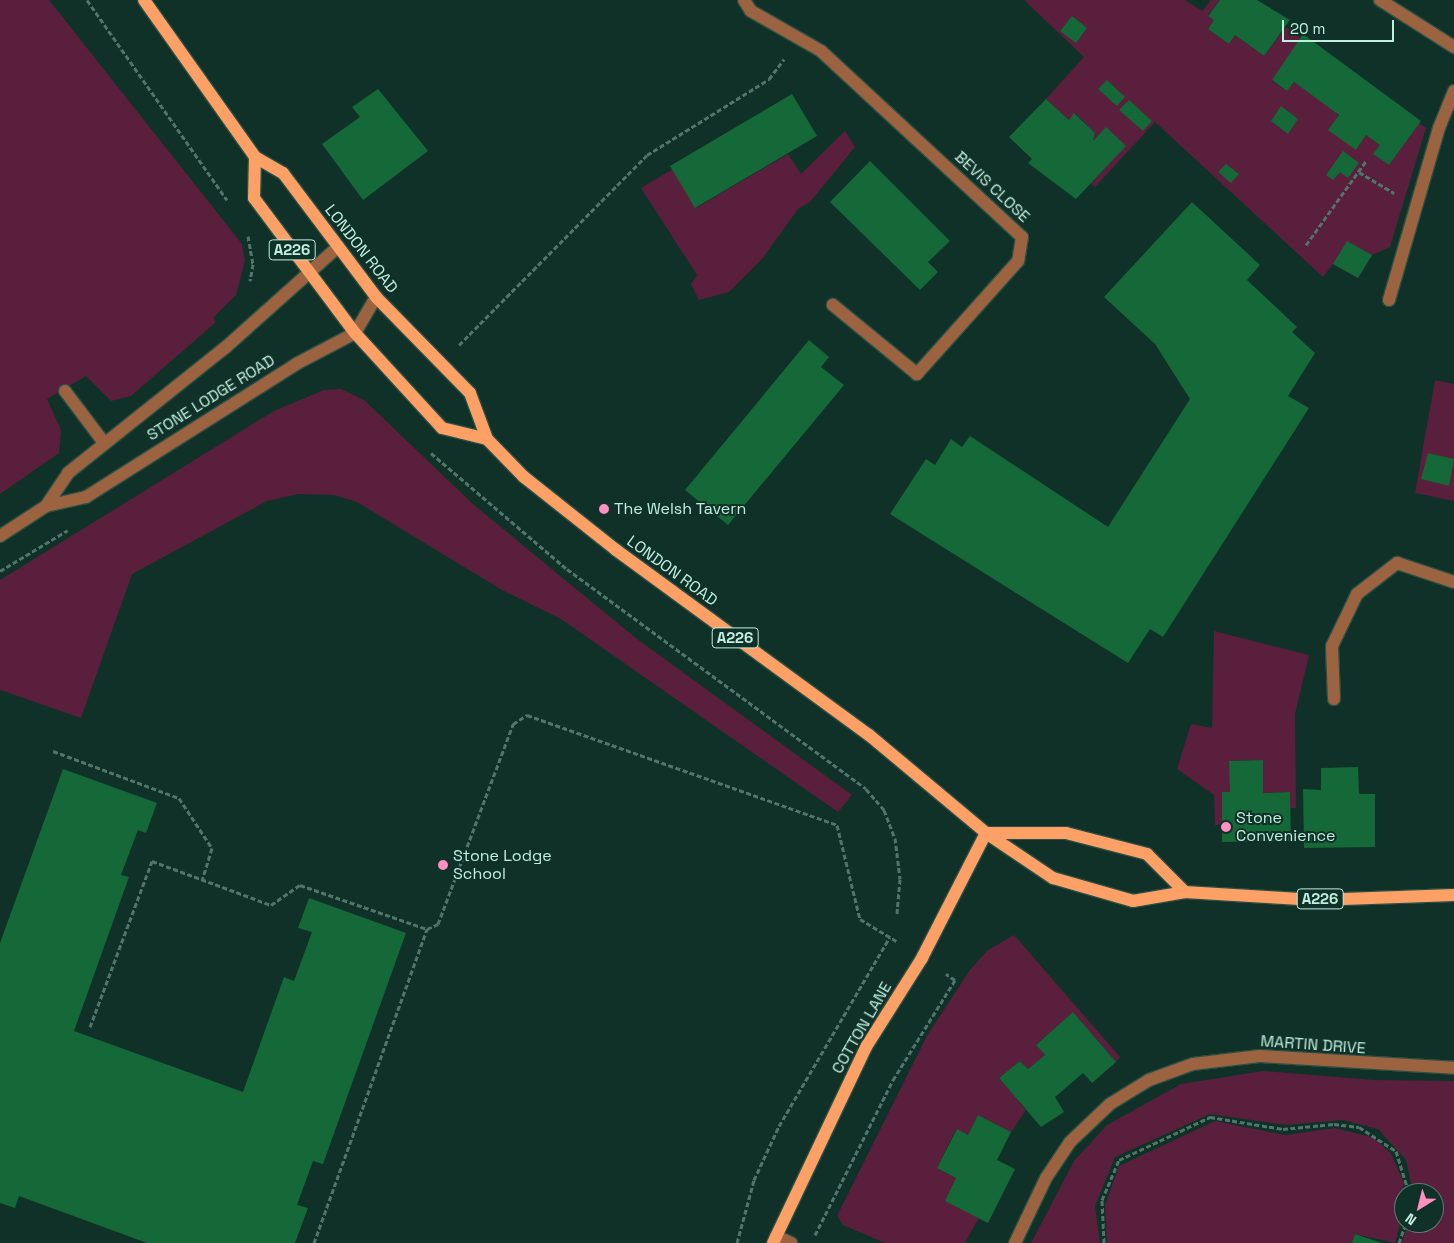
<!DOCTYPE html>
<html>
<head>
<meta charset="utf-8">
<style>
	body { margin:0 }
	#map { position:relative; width:1454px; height:1243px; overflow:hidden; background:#103128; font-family:"Space Grotesk",sans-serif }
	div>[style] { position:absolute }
	.green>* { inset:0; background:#591f3c }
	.building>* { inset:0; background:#156837 }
	.path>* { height:3px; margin-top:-1.5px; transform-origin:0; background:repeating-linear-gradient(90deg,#50756a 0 5px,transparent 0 7.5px) }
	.roads { filter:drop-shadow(1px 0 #2c4f45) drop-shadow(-1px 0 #2c4f45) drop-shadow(0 1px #2c4f45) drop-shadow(0 -1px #2c4f45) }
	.minor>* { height:12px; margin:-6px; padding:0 6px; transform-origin:6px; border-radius:6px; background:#9b633f }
	.major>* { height:12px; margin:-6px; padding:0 6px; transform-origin:6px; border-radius:6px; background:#fda065 }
	.dots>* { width:14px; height:14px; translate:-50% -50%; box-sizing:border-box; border:2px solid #103128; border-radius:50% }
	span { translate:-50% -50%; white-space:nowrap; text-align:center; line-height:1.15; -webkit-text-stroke:4px #103128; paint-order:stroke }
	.shield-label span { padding:1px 4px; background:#103128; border:1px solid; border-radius:4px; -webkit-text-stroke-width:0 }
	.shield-label { font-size:15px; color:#c1efdf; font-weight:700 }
	.street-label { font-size:16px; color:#c1efdf }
	.poi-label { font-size:16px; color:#c1efdf }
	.left { translate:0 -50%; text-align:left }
	.north { position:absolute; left:1394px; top:1183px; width:50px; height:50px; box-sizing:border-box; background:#103128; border:1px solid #577d71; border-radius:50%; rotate:216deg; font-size:14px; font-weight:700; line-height:20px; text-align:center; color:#c1efdf }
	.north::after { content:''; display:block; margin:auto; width:18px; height:22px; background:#fd8fc1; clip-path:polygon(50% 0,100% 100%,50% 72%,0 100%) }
	.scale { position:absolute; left:1282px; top:20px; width:112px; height:22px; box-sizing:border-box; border:2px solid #c1efdf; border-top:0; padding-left:6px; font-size:15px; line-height:18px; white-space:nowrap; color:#c1efdf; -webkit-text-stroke:4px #103128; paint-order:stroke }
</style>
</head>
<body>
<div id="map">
	<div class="green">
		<div style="clip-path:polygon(0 0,49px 0,242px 244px,245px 261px,236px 295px,213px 318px,216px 322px,131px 396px,111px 401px,86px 376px,47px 399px,61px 430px,59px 453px,0 494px)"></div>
		<div style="clip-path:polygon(1024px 0,1185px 0,1202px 11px,1211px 0,1220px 0,1208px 15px,1214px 20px,1208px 29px,1229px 44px,1235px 35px,1264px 56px,1286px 27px,1301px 38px,1272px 81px,1287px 91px,1294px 82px,1335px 111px,1356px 150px,1366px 135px,1380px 145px,1373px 154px,1389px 165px,1419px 123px,1426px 128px,1390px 247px,1372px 255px,1358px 278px,1333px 264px,1323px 277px,1155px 122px,1095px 187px,1091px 184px,1125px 146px,1093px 141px,1095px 133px,1075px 113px,1069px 120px,1046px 99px,1084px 57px)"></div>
		<div style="clip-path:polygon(845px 131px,855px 147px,810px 202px,798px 209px,762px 259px,729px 292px,699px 300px,691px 284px,697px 275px,641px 188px,673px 169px,696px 208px,788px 154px,801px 174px)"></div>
		<div style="clip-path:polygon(1435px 380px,1454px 384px,1454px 501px,1415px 493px)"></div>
		<div style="clip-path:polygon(341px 389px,364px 400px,474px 505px,637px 639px,852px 795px,838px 812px,561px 619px,502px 590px,357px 502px,334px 495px,298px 494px,267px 501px,132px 574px,81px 718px,0 690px,0 580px,274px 411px,324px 390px)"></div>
		<div style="clip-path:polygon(1214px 631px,1309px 655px,1295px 714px,1296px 808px,1290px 808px,1290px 792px,1263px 793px,1262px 760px,1230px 761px,1230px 792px,1222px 792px,1222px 825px,1215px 825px,1214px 795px,1177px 769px,1191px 724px,1212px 728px)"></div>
		<div style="clip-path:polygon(1014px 935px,1120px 1057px,1116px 1062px,1073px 1012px,1036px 1045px,1045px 1055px,1028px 1069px,1020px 1061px,999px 1078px,1026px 1110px,1011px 1132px,978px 1115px,968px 1135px,956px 1129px,937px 1168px,956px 1178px,979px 1218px,965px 1243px,885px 1243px,843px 1225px,837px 1216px,928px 1034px,970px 970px,988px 950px)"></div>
		<div style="clip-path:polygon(1263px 1071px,1374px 1080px,1454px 1081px,1454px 1243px,1402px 1243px,1408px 1223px,1434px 1223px,1434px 1193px,1413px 1193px,1406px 1160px,1378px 1129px,1343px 1120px,1285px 1125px,1210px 1114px,1115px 1157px,1095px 1206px,1100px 1243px,1031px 1243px,1074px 1161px,1107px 1125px,1181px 1084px)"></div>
		<div style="clip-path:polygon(1215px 1121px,1285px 1135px,1335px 1128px,1374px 1138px,1391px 1154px,1403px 1181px,1404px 1208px,1395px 1243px,1355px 1234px,1352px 1243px,1107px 1243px,1105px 1205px,1119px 1166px)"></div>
	</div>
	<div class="building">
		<div style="clip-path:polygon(1220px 0,1257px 0,1290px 20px,1264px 56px,1235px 35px,1229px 44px,1208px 29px,1214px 20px,1208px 16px)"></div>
		<div style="clip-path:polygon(1072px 16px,1087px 28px,1076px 43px,1060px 31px)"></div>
		<div style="clip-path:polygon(1303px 34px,1421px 121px,1389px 165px,1373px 154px,1380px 145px,1366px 135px,1356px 150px,1328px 130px,1339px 115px,1305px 90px,1294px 82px,1287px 91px,1272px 80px)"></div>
		<div style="clip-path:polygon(1107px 80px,1125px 97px,1117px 106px,1098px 89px)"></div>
		<div style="clip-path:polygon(378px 89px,428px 151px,363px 200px,322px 144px,360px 117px,352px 107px)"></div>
		<div style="clip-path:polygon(792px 94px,817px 136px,695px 208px,670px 166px)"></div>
		<div style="clip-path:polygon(1046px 99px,1069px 120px,1074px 113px,1095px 133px,1093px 141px,1106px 127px,1126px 146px,1076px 199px,1028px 163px,1032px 159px,1009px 137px)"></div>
		<div style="clip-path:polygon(1129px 100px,1152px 121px,1143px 131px,1119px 110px)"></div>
		<div style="clip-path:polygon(1281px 106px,1298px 119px,1288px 134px,1271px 121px)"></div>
		<div style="clip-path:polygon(1343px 151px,1359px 163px,1348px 178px,1340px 172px,1333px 180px,1326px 175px)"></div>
		<div style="clip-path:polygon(870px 161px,950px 241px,928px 262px,938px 272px,920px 290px,830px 202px)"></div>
		<div style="clip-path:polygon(1226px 164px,1239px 174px,1231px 183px,1218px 172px)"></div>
		<div style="clip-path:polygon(1192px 202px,1260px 265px,1247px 280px,1297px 327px,1292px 332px,1315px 353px,1288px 396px,1309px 408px,1163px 637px,1150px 629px,1128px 663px,890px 514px,926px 459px,935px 465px,951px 439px,962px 447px,970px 436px,1108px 527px,1190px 399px,1155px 344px,1104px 297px)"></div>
		<div style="clip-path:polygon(1347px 241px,1372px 255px,1358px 278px,1333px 264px)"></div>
		<div style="clip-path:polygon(809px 340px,829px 357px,821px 367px,844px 385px,728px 525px,685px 490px)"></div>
		<div style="clip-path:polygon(1428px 453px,1454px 459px,1449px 486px,1421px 479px)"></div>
		<div style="clip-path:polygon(1263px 760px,1263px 793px,1290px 792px,1291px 841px,1222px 842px,1222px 792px,1230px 792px,1229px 761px)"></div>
		<div style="clip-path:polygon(1358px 767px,1359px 794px,1375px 794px,1375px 847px,1304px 848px,1303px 789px,1321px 790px,1321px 768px)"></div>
		<div style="clip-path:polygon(63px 769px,157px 803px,146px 833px,138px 830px,121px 875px,129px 877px,74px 1031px,243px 1092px,284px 977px,294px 981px,312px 932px,298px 928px,309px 898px,406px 933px,323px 1164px,313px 1161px,297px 1205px,308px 1208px,295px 1243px,147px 1243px,19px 1196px,15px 1208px,0 1203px,0 943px)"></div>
		<div style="clip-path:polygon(1073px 1012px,1116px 1062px,1092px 1083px,1083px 1073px,1055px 1097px,1064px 1112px,1041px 1127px,999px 1078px,1020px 1061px,1028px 1069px,1045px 1055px,1036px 1045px)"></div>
		<div style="clip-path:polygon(978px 1115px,1011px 1132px,997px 1160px,1015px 1169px,988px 1223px,945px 1201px,956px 1178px,937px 1168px,957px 1129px,968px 1135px)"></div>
		<div style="clip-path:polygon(1355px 1234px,1382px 1243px,1352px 1243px)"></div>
	</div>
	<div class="path">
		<div style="left:87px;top:0;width:244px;rotate:55deg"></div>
		<div style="left:1359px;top:172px;width:41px;rotate:31deg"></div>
		<div style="left:248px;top:236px;width:28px;rotate:80deg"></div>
		<div style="left:253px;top:264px;width:17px;rotate:100deg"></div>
		<div style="left:1306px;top:245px;width:103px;rotate:-54.5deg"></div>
		<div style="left:459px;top:345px;width:267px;rotate:-45.3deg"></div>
		<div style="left:647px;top:155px;width:144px;rotate:-31.9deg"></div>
		<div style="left:769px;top:79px;width:25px;rotate:-53deg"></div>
		<div style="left:431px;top:453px;width:179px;rotate:40.5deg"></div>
		<div style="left:567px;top:569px;width:371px;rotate:36.3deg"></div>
		<div style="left:866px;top:789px;width:28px;rotate:49deg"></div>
		<div style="left:884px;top:810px;width:30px;rotate:69deg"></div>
		<div style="left:895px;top:838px;width:41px;rotate:83deg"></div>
		<div style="left:900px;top:879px;width:35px;rotate:95deg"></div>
		<div style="left:0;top:571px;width:79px;rotate:-31.1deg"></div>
		<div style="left:53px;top:751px;width:134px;rotate:20.5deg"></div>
		<div style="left:179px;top:798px;width:60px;rotate:56.6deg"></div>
		<div style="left:212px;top:848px;width:34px;rotate:107deg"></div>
		<div style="left:90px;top:1027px;width:177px;rotate:-69.5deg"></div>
		<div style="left:152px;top:861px;width:127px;rotate:20.3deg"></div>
		<div style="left:271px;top:905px;width:35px;rotate:-35deg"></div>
		<div style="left:300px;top:885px;width:134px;rotate:19.1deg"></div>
		<div style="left:427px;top:929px;width:12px;rotate:-24deg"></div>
		<div style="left:438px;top:924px;width:214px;rotate:-69.4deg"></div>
		<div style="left:513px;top:724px;width:17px;rotate:-33deg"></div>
		<div style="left:527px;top:715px;width:329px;rotate:19.5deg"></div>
		<div style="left:837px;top:825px;width:97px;rotate:76.3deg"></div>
		<div style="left:860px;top:919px;width:44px;rotate:31.2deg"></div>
		<div style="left:815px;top:1235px;width:174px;rotate:-63.3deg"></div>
		<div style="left:893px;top:1080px;width:118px;rotate:-58.2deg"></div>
		<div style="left:955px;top:980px;width:11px;rotate:-146deg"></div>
		<div style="left:314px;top:1243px;width:334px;rotate:-70.2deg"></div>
		<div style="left:737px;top:1243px;width:65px;rotate:-74.9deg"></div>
		<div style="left:754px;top:1180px;width:60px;rotate:-65.2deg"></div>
		<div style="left:779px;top:1126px;width:219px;rotate:-59.6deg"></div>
		<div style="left:1104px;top:1243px;width:43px;rotate:-92.7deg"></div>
		<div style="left:1102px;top:1200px;width:43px;rotate:-67deg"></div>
		<div style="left:1119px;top:1160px;width:101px;rotate:-25.3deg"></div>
		<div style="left:1210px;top:1117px;width:74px;rotate:9.3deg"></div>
		<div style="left:1283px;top:1129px;width:51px;rotate:-5.6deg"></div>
		<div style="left:1334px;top:1124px;width:25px;rotate:7deg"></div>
		<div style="left:1359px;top:1127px;width:44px;rotate:33deg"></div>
		<div style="left:1396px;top:1151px;width:44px;rotate:72.8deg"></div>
		<div style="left:1399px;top:1243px;width:21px;rotate:-71deg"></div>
	</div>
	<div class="roads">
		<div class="minor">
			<div style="left:744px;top:0;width:13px;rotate:58deg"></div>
			<div style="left:751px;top:11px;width:81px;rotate:29.7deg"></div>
			<div style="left:821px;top:51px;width:274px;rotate:42.8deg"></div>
			<div style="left:1022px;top:237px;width:24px;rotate:99deg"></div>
			<div style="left:1018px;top:261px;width:152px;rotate:131.8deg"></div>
			<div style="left:917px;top:374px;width:109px;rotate:-140.6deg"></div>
			<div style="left:1380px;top:0;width:88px;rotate:32.4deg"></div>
			<div style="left:1389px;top:300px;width:179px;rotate:-73.8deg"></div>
			<div style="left:1439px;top:128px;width:40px;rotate:-68deg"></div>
			<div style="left:65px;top:391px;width:66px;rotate:53deg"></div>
			<div style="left:46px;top:506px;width:40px;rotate:-56deg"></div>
			<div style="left:68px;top:473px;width:202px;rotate:-38.6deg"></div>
			<div style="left:226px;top:347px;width:150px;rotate:-41.8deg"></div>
			<div style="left:0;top:536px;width:55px;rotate:-33.1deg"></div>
			<div style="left:46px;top:506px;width:41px;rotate:-12.7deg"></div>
			<div style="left:86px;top:497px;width:249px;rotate:-32.3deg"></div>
			<div style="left:296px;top:364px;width:67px;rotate:-27.7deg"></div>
			<div style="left:355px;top:333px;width:42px;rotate:-59.7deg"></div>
			<div style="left:1334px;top:699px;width:53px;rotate:-92.2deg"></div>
			<div style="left:1332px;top:646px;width:58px;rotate:-64.3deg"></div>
			<div style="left:1357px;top:594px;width:51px;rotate:-37.8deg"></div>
			<div style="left:1397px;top:563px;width:60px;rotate:18.4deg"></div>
			<div style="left:776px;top:1236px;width:17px;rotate:25deg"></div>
			<div style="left:1015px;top:1243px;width:72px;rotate:-64.5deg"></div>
			<div style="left:1046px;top:1178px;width:43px;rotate:-56.3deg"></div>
			<div style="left:1070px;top:1142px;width:55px;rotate:-43.5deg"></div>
			<div style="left:1110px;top:1104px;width:46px;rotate:-31.6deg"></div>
			<div style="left:1149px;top:1080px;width:47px;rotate:-20deg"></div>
			<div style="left:1193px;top:1064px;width:67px;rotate:-6.8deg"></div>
			<div style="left:1260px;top:1056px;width:194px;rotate:3.5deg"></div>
		</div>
		<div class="major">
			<div style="left:144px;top:0;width:192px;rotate:54.7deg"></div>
			<div style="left:255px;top:157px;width:32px;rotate:30deg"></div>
			<div style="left:283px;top:173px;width:155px;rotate:53.1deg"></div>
			<div style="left:376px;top:297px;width:134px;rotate:45.6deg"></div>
			<div style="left:470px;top:393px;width:49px;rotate:69.7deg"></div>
			<div style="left:487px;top:439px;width:53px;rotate:45.8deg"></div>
			<div style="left:524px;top:477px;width:117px;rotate:38.4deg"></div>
			<div style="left:616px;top:550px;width:313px;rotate:36.2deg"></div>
			<div style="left:869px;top:735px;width:153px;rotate:39.9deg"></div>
			<div style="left:986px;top:833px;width:81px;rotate:33.9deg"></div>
			<div style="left:1053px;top:878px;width:83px;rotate:16deg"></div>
			<div style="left:1133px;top:901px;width:53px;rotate:-9.8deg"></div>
			<div style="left:1185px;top:892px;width:131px;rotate:3.5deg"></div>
			<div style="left:1316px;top:900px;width:138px;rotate:-2.1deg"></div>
			<div style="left:255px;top:157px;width:41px;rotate:91.4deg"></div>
			<div style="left:254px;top:198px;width:169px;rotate:53.2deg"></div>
			<div style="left:355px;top:333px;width:129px;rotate:47.5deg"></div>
			<div style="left:442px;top:428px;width:46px;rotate:13.7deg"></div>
			<div style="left:986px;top:833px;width:80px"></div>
			<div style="left:1066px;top:833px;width:84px;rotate:14.5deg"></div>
			<div style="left:1147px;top:854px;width:54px;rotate:45deg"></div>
			<div style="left:773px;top:1243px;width:217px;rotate:-64.6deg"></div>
			<div style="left:866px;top:1047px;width:105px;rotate:-57.8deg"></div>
			<div style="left:922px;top:958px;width:140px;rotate:-62.9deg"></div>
		</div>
	</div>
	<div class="dots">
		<div style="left:604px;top:509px;background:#fd8fc1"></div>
		<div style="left:1226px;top:827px;background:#fd8fc1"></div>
		<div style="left:443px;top:865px;background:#fd8fc1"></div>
	</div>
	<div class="shield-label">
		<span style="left:292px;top:250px">A226</span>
		<span style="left:735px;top:638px">A226</span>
		<span style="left:1320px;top:899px">A226</span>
	</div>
	<div class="street-label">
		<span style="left:992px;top:187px;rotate:43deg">BEVIS CLOSE</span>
		<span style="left:361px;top:249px;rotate:52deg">LONDON ROAD</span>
		<span style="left:211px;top:398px;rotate:-32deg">STONE LODGE ROAD</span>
		<span style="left:672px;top:571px;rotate:36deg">LONDON ROAD</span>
		<span style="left:862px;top:1028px;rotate:-60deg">COTTON LANE</span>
		<span style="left:1313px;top:1045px;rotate:4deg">MARTIN DRIVE</span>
	</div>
	<div class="poi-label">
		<span class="left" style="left:614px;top:509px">The Welsh Tavern</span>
		<span class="left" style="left:1236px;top:827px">Stone<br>Convenience</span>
		<span class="left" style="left:453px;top:865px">Stone Lodge<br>School</span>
	</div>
	<div class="north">N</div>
	<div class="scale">20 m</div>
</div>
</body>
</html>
